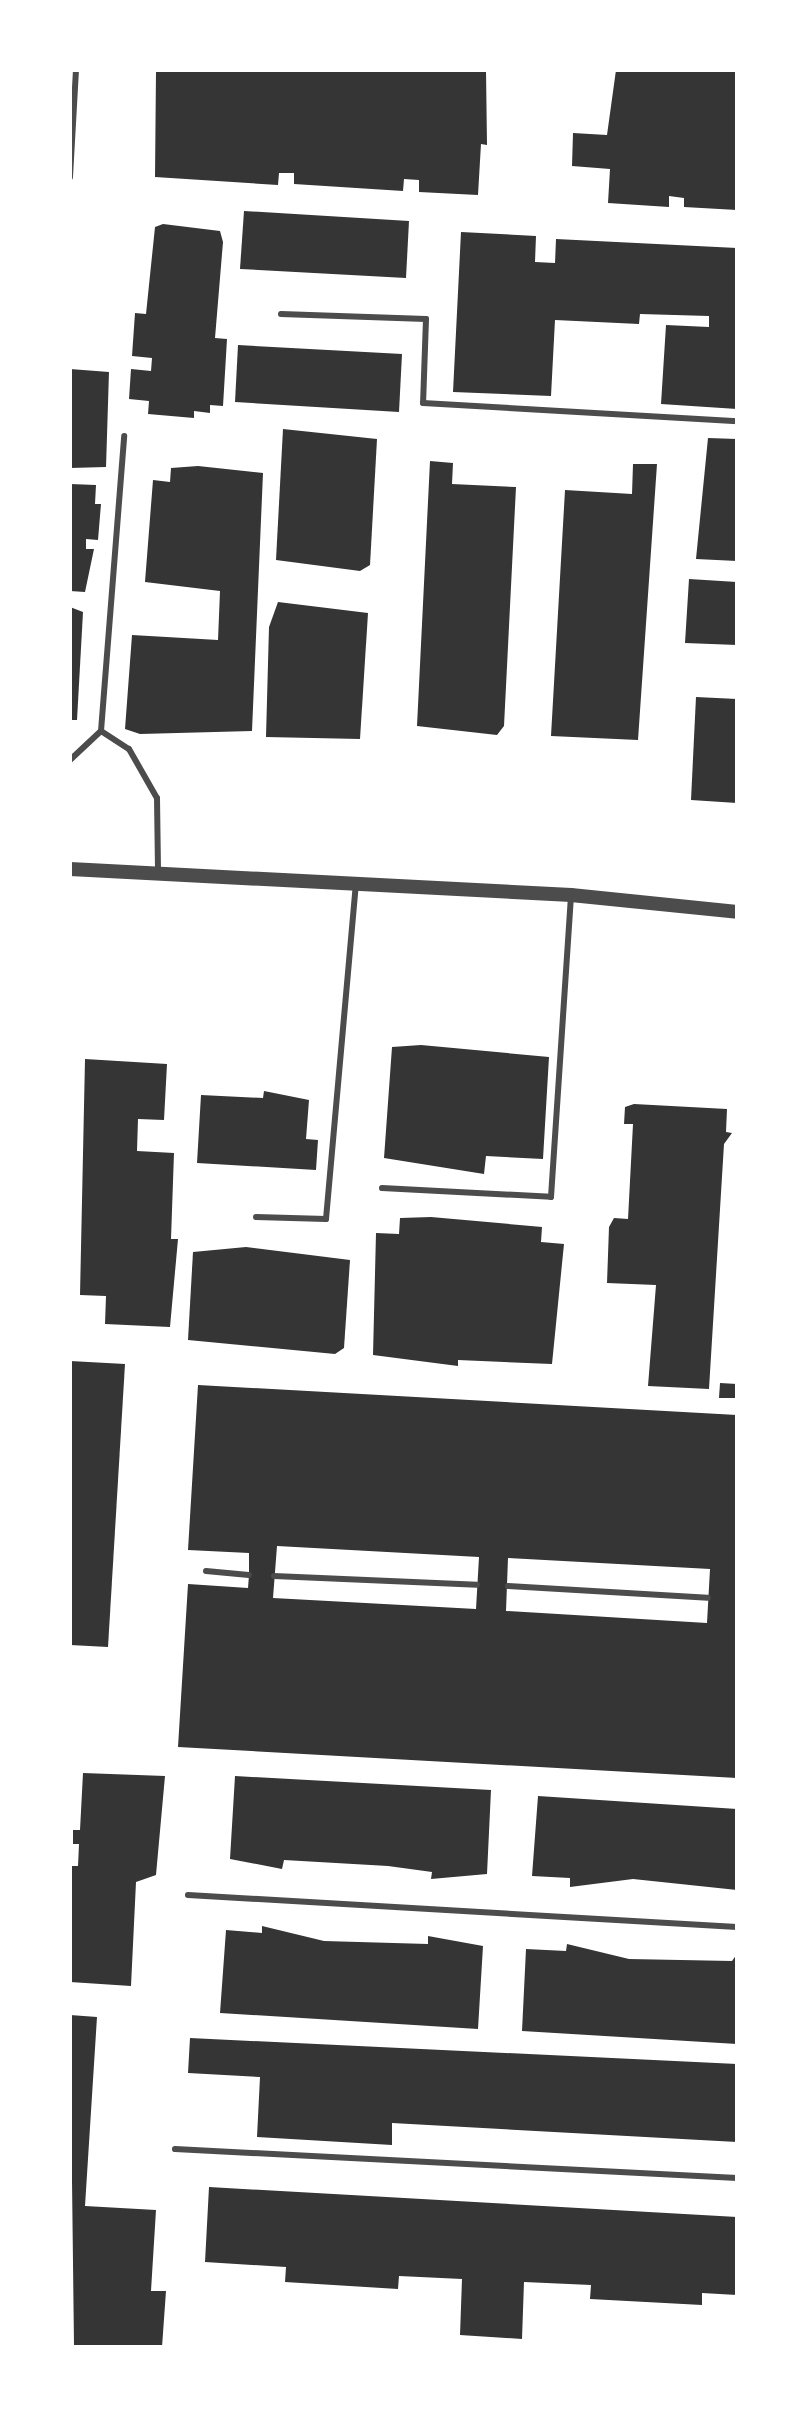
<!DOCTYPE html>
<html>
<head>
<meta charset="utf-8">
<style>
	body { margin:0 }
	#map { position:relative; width:807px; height:2417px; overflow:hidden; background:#fff; font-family:Merriweather,serif }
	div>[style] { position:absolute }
	.building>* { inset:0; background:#353535 }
	.service>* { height:6px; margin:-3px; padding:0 3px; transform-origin:3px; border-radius:3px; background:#4c4c4c }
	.tertiary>* { height:14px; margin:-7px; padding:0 7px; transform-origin:7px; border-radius:7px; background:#4c4c4c }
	span { translate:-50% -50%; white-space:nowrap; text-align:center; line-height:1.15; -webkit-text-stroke:6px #fff; paint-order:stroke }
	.frame { position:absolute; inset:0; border:72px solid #fff; pointer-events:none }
</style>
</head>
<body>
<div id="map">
	<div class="building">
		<div style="clip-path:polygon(156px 70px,486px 70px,487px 145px,481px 144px,478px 195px,419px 192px,419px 180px,404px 179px,403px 191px,294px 184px,294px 173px,279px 173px,278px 185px,155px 177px)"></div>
		<div style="clip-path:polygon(616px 70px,737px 70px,737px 210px,684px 207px,684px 198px,669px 196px,669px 207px,608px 203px,610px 169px,572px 166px,573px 133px,607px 135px)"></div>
		<div style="clip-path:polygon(244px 211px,409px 221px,406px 278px,240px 269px)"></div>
		<div style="clip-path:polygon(163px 224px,220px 231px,223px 242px,215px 338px,227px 339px,223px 406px,210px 405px,210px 413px,194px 411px,194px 418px,148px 414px,149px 401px,129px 399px,131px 369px,151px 371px,152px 358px,132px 356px,135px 313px,146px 314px,155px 227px)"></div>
		<div style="clip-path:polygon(461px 232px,536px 236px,535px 262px,555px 263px,556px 239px,737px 248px,737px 409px,661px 404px,666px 325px,709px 327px,709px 316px,640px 314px,639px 324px,555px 320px,551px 396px,453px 392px)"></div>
		<div style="clip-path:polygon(238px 345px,402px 354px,399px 412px,235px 402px)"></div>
		<div style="clip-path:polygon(70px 369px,109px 372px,106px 467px,70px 468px)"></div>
		<div style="clip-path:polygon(283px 429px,377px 439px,370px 565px,360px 571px,276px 560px)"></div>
		<div style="clip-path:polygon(708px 438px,737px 439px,737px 561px,696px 559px)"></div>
		<div style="clip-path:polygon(430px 461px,453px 463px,452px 484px,516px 487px,504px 726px,497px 735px,417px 726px)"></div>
		<div style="clip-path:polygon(633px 464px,657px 464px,638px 740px,551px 736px,565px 490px,632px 494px)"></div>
		<div style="clip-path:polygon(198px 466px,263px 473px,252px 731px,140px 734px,125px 729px,132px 635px,218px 640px,220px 591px,145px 582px,153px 480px,170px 482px,171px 468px)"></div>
		<div style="clip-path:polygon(70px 484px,96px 485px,95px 504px,101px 504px,98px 540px,86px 539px,86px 549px,94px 549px,85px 592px,70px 591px)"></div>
		<div style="clip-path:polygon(689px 579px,737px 582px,737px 645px,685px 643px)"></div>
		<div style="clip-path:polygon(278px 602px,368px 613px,360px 739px,266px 737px,269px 627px)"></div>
		<div style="clip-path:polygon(70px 607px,83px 612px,77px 720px,70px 720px)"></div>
		<div style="clip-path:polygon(696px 697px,737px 699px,737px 803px,691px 800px)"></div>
		<div style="clip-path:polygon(421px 1045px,549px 1057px,543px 1159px,486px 1156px,484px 1174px,384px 1158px,392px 1047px)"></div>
		<div style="clip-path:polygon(85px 1059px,167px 1064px,164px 1120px,138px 1119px,137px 1151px,174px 1153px,171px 1239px,178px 1239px,170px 1327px,105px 1324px,106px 1296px,80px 1295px)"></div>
		<div style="clip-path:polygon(264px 1091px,309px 1100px,306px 1139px,318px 1140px,316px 1170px,197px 1163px,201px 1095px,263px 1098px)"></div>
		<div style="clip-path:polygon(634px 1104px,727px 1109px,726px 1132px,732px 1133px,724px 1144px,709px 1389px,648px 1386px,656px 1285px,607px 1283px,609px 1227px,614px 1218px,628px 1219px,633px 1124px,624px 1124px,625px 1107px)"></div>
		<div style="clip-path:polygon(431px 1217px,542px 1227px,541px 1242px,564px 1244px,552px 1364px,458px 1360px,458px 1366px,373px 1355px,376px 1233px,399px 1234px,400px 1218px)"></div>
		<div style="clip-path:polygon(246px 1247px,350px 1260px,344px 1348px,335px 1354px,188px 1340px,193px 1252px)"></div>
		<div style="clip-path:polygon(70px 1361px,125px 1364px,108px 1647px,70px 1645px)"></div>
		<div style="clip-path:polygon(720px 1383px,737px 1384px,737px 1398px,719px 1398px)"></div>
		<div style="clip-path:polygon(evenodd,198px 1385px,737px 1415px,737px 1778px,178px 1747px,188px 1584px,248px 1588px,249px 1575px,249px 1553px,188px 1550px,198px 1385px,277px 1546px,479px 1557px,476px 1609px,273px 1598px,277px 1546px,198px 1385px,508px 1558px,710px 1569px,707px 1623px,506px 1611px,508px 1558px)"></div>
		<div style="clip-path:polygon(83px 1773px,165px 1776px,156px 1875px,136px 1882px,131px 1986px,70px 1982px,71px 1866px,78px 1866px,79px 1844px,73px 1844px,73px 1830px,80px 1830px)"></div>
		<div style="clip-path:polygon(235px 1776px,491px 1790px,487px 1874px,431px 1879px,432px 1872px,388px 1866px,284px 1860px,282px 1869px,230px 1859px)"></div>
		<div style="clip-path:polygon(538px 1796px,737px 1809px,737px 1890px,633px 1879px,570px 1887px,570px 1878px,532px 1876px)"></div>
		<div style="clip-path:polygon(262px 1926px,324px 1941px,428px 1944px,428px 1936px,483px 1946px,478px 2029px,220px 2013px,226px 1930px,262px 1933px)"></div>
		<div style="clip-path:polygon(567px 1944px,629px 1959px,732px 1961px,737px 1954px,737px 2044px,522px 2031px,526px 1949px,566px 1951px)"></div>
		<div style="clip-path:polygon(70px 2015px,97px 2017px,85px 2206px,156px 2210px,151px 2291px,166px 2291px,162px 2347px,74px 2346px)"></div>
		<div style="clip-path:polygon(190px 2038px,737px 2064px,737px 2142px,392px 2123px,392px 2145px,257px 2137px,260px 2077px,188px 2073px)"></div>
		<div style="clip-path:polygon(209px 2187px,737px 2217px,737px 2295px,702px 2293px,702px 2305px,590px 2299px,591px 2285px,524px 2282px,522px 2339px,460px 2335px,462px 2279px,399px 2276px,398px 2289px,285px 2282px,286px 2267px,205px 2262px)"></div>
	</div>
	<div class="service">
		<div style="left:70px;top:177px;width:107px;rotate:-86.8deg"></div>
		<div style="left:281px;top:314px;width:145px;rotate:2deg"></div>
		<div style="left:426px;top:319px;width:84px;rotate:92deg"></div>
		<div style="left:423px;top:403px;width:315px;rotate:3.3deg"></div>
		<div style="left:101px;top:731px;width:33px;rotate:33deg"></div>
		<div style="left:129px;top:749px;width:56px;rotate:60.3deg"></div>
		<div style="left:157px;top:798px;width:75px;rotate:89.2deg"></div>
		<div style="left:70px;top:760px;width:42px;rotate:-43.1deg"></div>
		<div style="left:101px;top:731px;width:296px;rotate:-85.5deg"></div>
		<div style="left:382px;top:1188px;width:169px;rotate:3deg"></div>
		<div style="left:551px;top:1197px;width:303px;rotate:-86.2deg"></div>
		<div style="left:256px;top:1217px;width:70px;rotate:1.6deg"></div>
		<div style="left:326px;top:1219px;width:336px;rotate:-84.9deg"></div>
		<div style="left:206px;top:1571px;width:43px;rotate:5.3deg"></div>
		<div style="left:274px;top:1576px;width:203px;rotate:2.5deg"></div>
		<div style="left:508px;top:1586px;width:200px;rotate:3.4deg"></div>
		<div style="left:188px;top:1895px;width:550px;rotate:3.34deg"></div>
		<div style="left:175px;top:2149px;width:563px;rotate:2.95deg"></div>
	</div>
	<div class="tertiary">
		<div style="left:70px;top:869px;width:502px;rotate:2.97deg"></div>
		<div style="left:571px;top:895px;width:167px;rotate:5.8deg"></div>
	</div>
	<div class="frame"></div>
</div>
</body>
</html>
